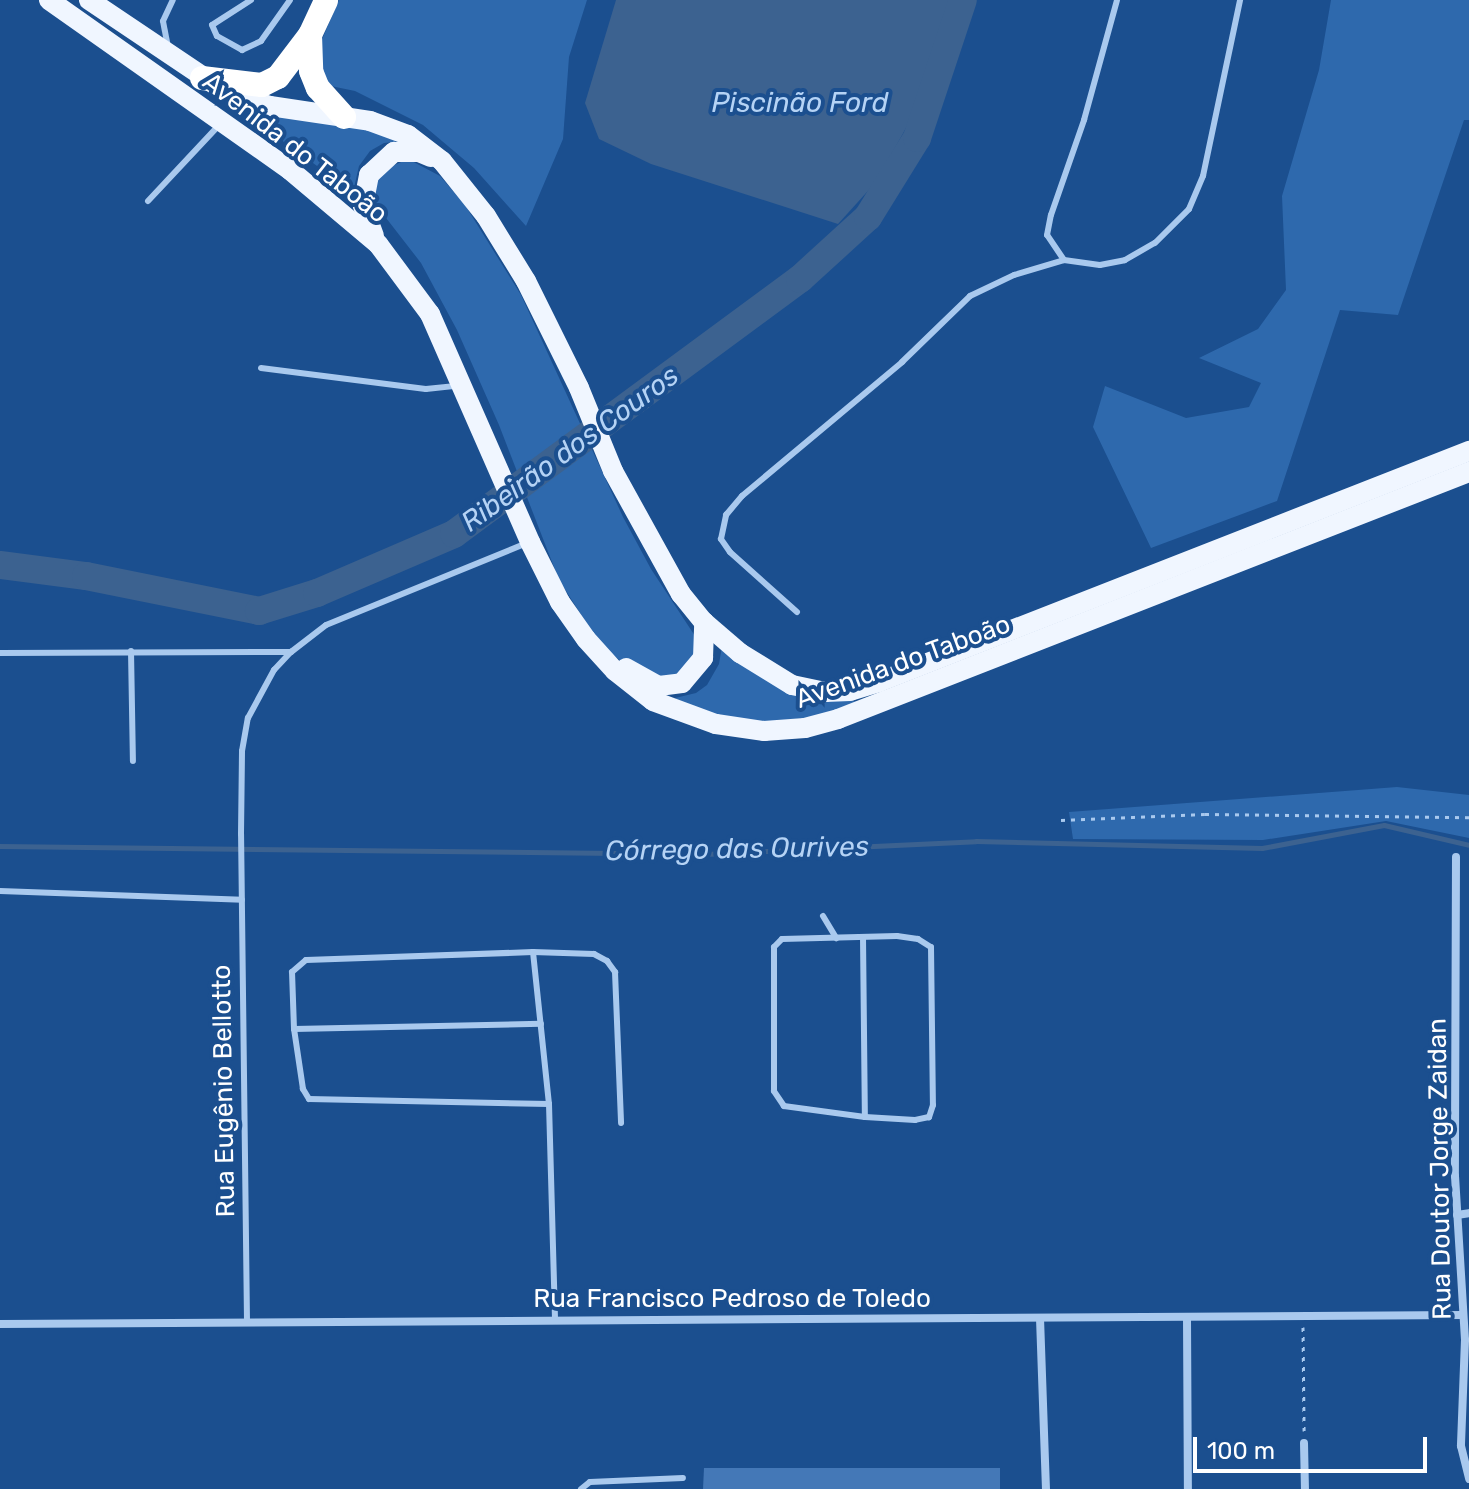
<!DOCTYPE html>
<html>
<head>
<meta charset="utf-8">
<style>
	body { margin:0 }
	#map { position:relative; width:1469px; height:1489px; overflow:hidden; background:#1b4f8f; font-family:Rubik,sans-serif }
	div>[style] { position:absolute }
	.green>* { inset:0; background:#2e69ad }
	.water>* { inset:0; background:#3c6290 }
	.stream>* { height:5px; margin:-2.5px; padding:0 2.5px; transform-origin:2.5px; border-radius:2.5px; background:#3c6290 }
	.river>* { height:28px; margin:-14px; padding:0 14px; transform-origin:14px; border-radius:14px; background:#3c6290 }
	.building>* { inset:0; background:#4478b7 }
	.path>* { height:3px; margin-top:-1.5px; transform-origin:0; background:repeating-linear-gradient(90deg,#a9c9ee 0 4px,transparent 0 10px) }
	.lane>* { height:6px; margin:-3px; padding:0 3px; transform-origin:3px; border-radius:3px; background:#a9c9ee }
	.street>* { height:8px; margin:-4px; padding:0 4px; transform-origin:4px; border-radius:4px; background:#a9c9ee }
	.primary>* { height:20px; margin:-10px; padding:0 10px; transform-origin:10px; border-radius:10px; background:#f0f6ff }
	.highway>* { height:24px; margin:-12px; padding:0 12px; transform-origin:12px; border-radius:12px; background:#fff }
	span { translate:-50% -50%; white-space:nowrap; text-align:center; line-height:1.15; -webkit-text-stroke:8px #1b4f8f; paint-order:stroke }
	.street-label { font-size:26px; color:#fff }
	.water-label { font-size:28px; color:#b5d3f5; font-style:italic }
	.scale { position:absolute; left:1193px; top:1437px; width:234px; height:36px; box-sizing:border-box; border:4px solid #fff; border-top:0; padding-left:10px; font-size:24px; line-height:28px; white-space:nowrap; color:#fff; -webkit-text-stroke:6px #1b4f8f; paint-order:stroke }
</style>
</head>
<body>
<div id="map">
	<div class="green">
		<div style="clip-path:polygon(339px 0,587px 0,569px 57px,563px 139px,526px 226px,474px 168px,423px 125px,355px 91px,326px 85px,318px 69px,320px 44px)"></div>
		<div style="clip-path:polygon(1331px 0,1469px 0,1469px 120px,1464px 120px,1398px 315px,1340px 310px,1277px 501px,1151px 548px,1093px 427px,1105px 386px,1186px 418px,1249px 407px,1261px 383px,1199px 358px,1258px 329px,1286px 290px,1282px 196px,1319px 70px)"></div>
		<div style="clip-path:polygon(229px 102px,354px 124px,404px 141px,384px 143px,370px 151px,359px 166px,353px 192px)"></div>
		<div style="clip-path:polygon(408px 159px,440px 176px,465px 205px,521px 295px,623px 517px,651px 569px,695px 636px,697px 646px,688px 671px,664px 677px,626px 665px,613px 655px,596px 638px,559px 580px,499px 425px,457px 330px,421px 263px,376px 205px,373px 194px,381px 171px)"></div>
		<div style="clip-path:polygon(722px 646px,817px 697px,861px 702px,819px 717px,767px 725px,740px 722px,686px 707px,675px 698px,696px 693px,707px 685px,719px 664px)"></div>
		<div style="clip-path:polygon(1397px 787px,1469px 795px,1469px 838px,1386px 821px,1263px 840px,1073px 839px,1069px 812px)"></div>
	</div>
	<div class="water">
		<div style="clip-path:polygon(616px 0,952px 0,911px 119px,876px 182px,838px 224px,651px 164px,599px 139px,585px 103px)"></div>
	</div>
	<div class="stream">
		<div style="left:0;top:846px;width:705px;rotate:0.65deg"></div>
		<div style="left:705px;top:854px;width:271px;rotate:-2.7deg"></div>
		<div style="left:976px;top:841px;width:286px;rotate:1.4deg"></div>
		<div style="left:1262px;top:848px;width:124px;rotate:-10.7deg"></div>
		<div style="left:1384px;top:825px;width:87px;rotate:13.2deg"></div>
	</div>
	<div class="river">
		<div style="left:0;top:565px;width:87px;rotate:7.3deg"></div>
		<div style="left:86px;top:576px;width:177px;rotate:11.4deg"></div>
		<div style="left:259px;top:611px;width:61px;rotate:-17.2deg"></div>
		<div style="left:317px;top:593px;width:149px;rotate:-23.3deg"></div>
		<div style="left:454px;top:534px;width:430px;rotate:-36.4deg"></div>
		<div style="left:800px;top:279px;width:92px;rotate:-42.4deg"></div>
		<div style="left:868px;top:217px;width:93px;rotate:-58.2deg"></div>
		<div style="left:917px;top:138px;width:145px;rotate:-71.6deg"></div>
	</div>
	<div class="building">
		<div style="clip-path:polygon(704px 1468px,1000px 1468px,1000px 1489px,703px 1489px)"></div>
	</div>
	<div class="path">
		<div style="left:1061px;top:820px;width:144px;rotate:-2.4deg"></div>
		<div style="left:1205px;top:814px;width:264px;rotate:0.7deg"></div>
		<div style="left:1303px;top:1327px;width:104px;rotate:89.4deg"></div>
	</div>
	<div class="lane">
		<div style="left:251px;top:0;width:46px;rotate:147.3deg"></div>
		<div style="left:212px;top:25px;width:12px;rotate:66deg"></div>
		<div style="left:217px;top:36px;width:29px;rotate:29deg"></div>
		<div style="left:242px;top:50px;width:21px;rotate:-25deg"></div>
		<div style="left:261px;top:41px;width:50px;rotate:-54.7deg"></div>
		<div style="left:168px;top:47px;width:26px;rotate:-101deg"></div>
		<div style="left:163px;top:21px;width:23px;rotate:-65deg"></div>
		<div style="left:148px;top:201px;width:105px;rotate:-46.9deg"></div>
		<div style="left:1064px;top:260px;width:30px;rotate:-124deg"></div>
		<div style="left:1047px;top:235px;width:20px;rotate:-79deg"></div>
		<div style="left:1051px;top:215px;width:101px;rotate:-70.8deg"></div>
		<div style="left:1084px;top:120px;width:124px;rotate:-74.6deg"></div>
		<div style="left:261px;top:368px;width:166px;rotate:7.3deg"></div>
		<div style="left:426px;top:389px;width:30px;rotate:-6deg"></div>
		<div style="left:797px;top:612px;width:90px;rotate:-138.2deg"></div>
		<div style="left:730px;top:552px;width:16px;rotate:-125deg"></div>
		<div style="left:721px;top:539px;width:25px;rotate:-78deg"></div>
		<div style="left:726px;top:515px;width:25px;rotate:-50deg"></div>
		<div style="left:742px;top:496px;width:209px;rotate:-39.9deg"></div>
		<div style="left:902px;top:362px;width:95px;rotate:-44.1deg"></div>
		<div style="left:970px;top:296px;width:49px;rotate:-25.5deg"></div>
		<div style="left:1014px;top:275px;width:52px;rotate:-16.7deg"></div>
		<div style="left:1064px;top:260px;width:36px;rotate:8deg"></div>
		<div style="left:1100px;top:265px;width:25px;rotate:-11deg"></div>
		<div style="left:1125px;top:260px;width:34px;rotate:-30deg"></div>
		<div style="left:1155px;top:243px;width:48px;rotate:-45deg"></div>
		<div style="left:1189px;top:209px;width:36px;rotate:-67deg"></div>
		<div style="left:1203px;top:176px;width:180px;rotate:-78.1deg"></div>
		<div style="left:131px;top:651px;width:110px;rotate:89deg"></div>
		<div style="left:0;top:653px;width:291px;rotate:-0.2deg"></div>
		<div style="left:0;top:891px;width:242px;rotate:2.1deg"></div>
		<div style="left:823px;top:916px;width:26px;rotate:59deg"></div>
		<div style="left:897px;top:936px;width:21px;rotate:8deg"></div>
		<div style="left:918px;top:939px;width:15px;rotate:32deg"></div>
		<div style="left:931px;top:947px;width:158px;rotate:89.3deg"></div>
		<div style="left:933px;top:1105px;width:13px;rotate:108deg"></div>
		<div style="left:929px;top:1117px;width:14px;rotate:168deg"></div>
		<div style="left:915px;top:1120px;width:50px;rotate:-176.6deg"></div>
		<div style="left:865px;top:1117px;width:82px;rotate:-172.3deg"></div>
		<div style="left:784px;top:1106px;width:18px;rotate:-124deg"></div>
		<div style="left:774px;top:1091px;width:144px;rotate:-90deg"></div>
		<div style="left:774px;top:947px;width:11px;rotate:-45deg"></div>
		<div style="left:782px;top:939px;width:115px;rotate:-1.5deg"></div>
		<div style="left:863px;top:937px;width:180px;rotate:89.4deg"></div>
		<div style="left:533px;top:952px;width:61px;rotate:1.9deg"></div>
		<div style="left:594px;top:954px;width:15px;rotate:28deg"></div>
		<div style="left:607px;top:961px;width:14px;rotate:54deg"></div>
		<div style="left:615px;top:972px;width:151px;rotate:87.7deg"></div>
		<div style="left:294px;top:1029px;width:247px;rotate:-1.2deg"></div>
		<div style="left:549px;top:1104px;width:240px;rotate:-178.8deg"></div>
		<div style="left:309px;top:1099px;width:12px;rotate:-121deg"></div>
		<div style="left:303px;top:1089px;width:61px;rotate:-98.5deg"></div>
		<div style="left:294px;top:1029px;width:57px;rotate:-92deg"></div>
		<div style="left:292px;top:972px;width:18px;rotate:-41deg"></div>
		<div style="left:306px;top:960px;width:227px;rotate:-2deg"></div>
		<div style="left:533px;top:952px;width:153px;rotate:84deg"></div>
		<div style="left:549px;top:1104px;width:216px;rotate:88.4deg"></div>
		<div style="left:247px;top:1321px;width:487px;rotate:-90.7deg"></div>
		<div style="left:241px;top:834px;width:83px;rotate:-89.3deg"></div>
		<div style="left:242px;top:751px;width:34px;rotate:-80deg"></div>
		<div style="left:248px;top:718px;width:55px;rotate:-61.6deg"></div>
		<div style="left:274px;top:670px;width:25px;rotate:-47deg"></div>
		<div style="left:291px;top:652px;width:44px;rotate:-37.6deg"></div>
		<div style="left:326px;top:625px;width:217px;rotate:-22.2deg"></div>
		<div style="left:581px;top:1489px;width:11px;rotate:-38deg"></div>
		<div style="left:590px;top:1482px;width:93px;rotate:-2.5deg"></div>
	</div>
	<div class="street">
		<div style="left:1456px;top:857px;width:319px;rotate:90.2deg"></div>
		<div style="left:1455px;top:1176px;width:164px;rotate:86.5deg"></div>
		<div style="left:1465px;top:1340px;width:106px;rotate:92.2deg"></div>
		<div style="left:1461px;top:1446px;width:34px;rotate:76deg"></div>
		<div style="left:1457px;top:1215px;width:12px;rotate:-9deg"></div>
		<div style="left:1040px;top:1318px;width:171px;rotate:88deg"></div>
		<div style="left:1187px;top:1318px;width:171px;rotate:89.7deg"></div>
		<div style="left:0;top:1324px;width:1463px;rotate:-0.35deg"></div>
		<div style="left:1304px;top:1443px;width:46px;rotate:88.8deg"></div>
	</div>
	<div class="primary">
		<div style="left:49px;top:0;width:295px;rotate:35.2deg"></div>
		<div style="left:290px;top:170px;width:115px;rotate:40.1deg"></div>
		<div style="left:378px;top:244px;width:87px;rotate:53.4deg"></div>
		<div style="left:430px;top:314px;width:249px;rotate:66.3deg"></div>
		<div style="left:530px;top:542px;width:67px;rotate:63.4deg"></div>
		<div style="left:560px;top:602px;width:45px;rotate:54.9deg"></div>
		<div style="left:586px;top:639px;width:43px;rotate:47.8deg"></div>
		<div style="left:615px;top:671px;width:48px;rotate:38.3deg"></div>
		<div style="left:653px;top:701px;width:67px;rotate:20.1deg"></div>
		<div style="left:716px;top:724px;width:49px;rotate:8.3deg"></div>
		<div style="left:764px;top:731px;width:41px;rotate:-4.2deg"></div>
		<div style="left:805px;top:728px;width:34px;rotate:-15deg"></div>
		<div style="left:838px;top:719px;width:678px;rotate:-21.38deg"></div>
		<div style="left:89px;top:0;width:161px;rotate:33.9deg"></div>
		<div style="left:223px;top:90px;width:50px;rotate:18.8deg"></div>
		<div style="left:270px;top:106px;width:101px;rotate:8.5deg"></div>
		<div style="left:370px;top:121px;width:40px;rotate:20.2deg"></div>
		<div style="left:408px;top:135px;width:43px;rotate:37.4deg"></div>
		<div style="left:442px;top:161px;width:70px;rotate:51.3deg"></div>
		<div style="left:486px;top:216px;width:76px;rotate:58.4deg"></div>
		<div style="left:526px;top:281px;width:119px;rotate:63.6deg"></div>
		<div style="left:579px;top:388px;width:90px;rotate:67.7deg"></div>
		<div style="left:613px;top:471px;width:141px;rotate:61.1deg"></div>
		<div style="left:681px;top:594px;width:36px;rotate:51deg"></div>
		<div style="left:704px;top:622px;width:48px;rotate:40.7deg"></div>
		<div style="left:740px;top:653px;width:61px;rotate:31.6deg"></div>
		<div style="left:792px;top:685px;width:34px;rotate:12deg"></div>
		<div style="left:825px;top:692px;width:25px;rotate:-2deg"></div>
		<div style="left:850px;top:691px;width:30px;rotate:-17deg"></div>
		<div style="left:879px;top:682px;width:634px;rotate:-21.38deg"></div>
		<div style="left:374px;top:236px;width:32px;rotate:-110deg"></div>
		<div style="left:363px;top:206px;width:32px;rotate:-79deg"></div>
		<div style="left:369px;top:175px;width:34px;rotate:-43deg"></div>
		<div style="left:394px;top:152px;width:25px"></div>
		<div style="left:419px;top:152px;width:13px;rotate:23deg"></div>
		<div style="left:626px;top:668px;width:38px;rotate:29deg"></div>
		<div style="left:659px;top:686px;width:23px;rotate:-7deg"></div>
		<div style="left:682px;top:683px;width:33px;rotate:-50deg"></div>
		<div style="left:703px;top:658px;width:36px;rotate:-88deg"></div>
	</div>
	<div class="highway">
		<div style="left:310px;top:35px;width:36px;rotate:88deg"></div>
		<div style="left:311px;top:71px;width:18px;rotate:68deg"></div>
		<div style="left:318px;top:88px;width:39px;rotate:48deg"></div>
		<div style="left:202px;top:78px;width:60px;rotate:6.7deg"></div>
		<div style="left:262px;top:85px;width:18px;rotate:-27deg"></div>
		<div style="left:278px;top:77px;width:53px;rotate:-52.7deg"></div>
		<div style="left:310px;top:35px;width:38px;rotate:-65deg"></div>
	</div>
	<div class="street-label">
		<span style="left:295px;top:148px;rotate:38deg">Avenida do Taboão</span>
		<span style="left:903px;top:662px;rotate:-20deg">Avenida do Taboão</span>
		<span style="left:224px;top:1091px;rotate:-91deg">Rua Eugênio Bellotto</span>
		<span style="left:1440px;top:1169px;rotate:-91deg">Rua Doutor Jorge Zaidan</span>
		<span style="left:732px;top:1299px">Rua Francisco Pedroso de Toledo</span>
	</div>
	<div class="water-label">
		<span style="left:800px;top:103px">Piscinão Ford</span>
		<span style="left:570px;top:449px;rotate:-36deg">Ribeirão dos Couros</span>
		<span style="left:737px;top:849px;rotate:-1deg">Córrego das Ourives</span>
	</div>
	<div class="scale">100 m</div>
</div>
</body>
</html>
